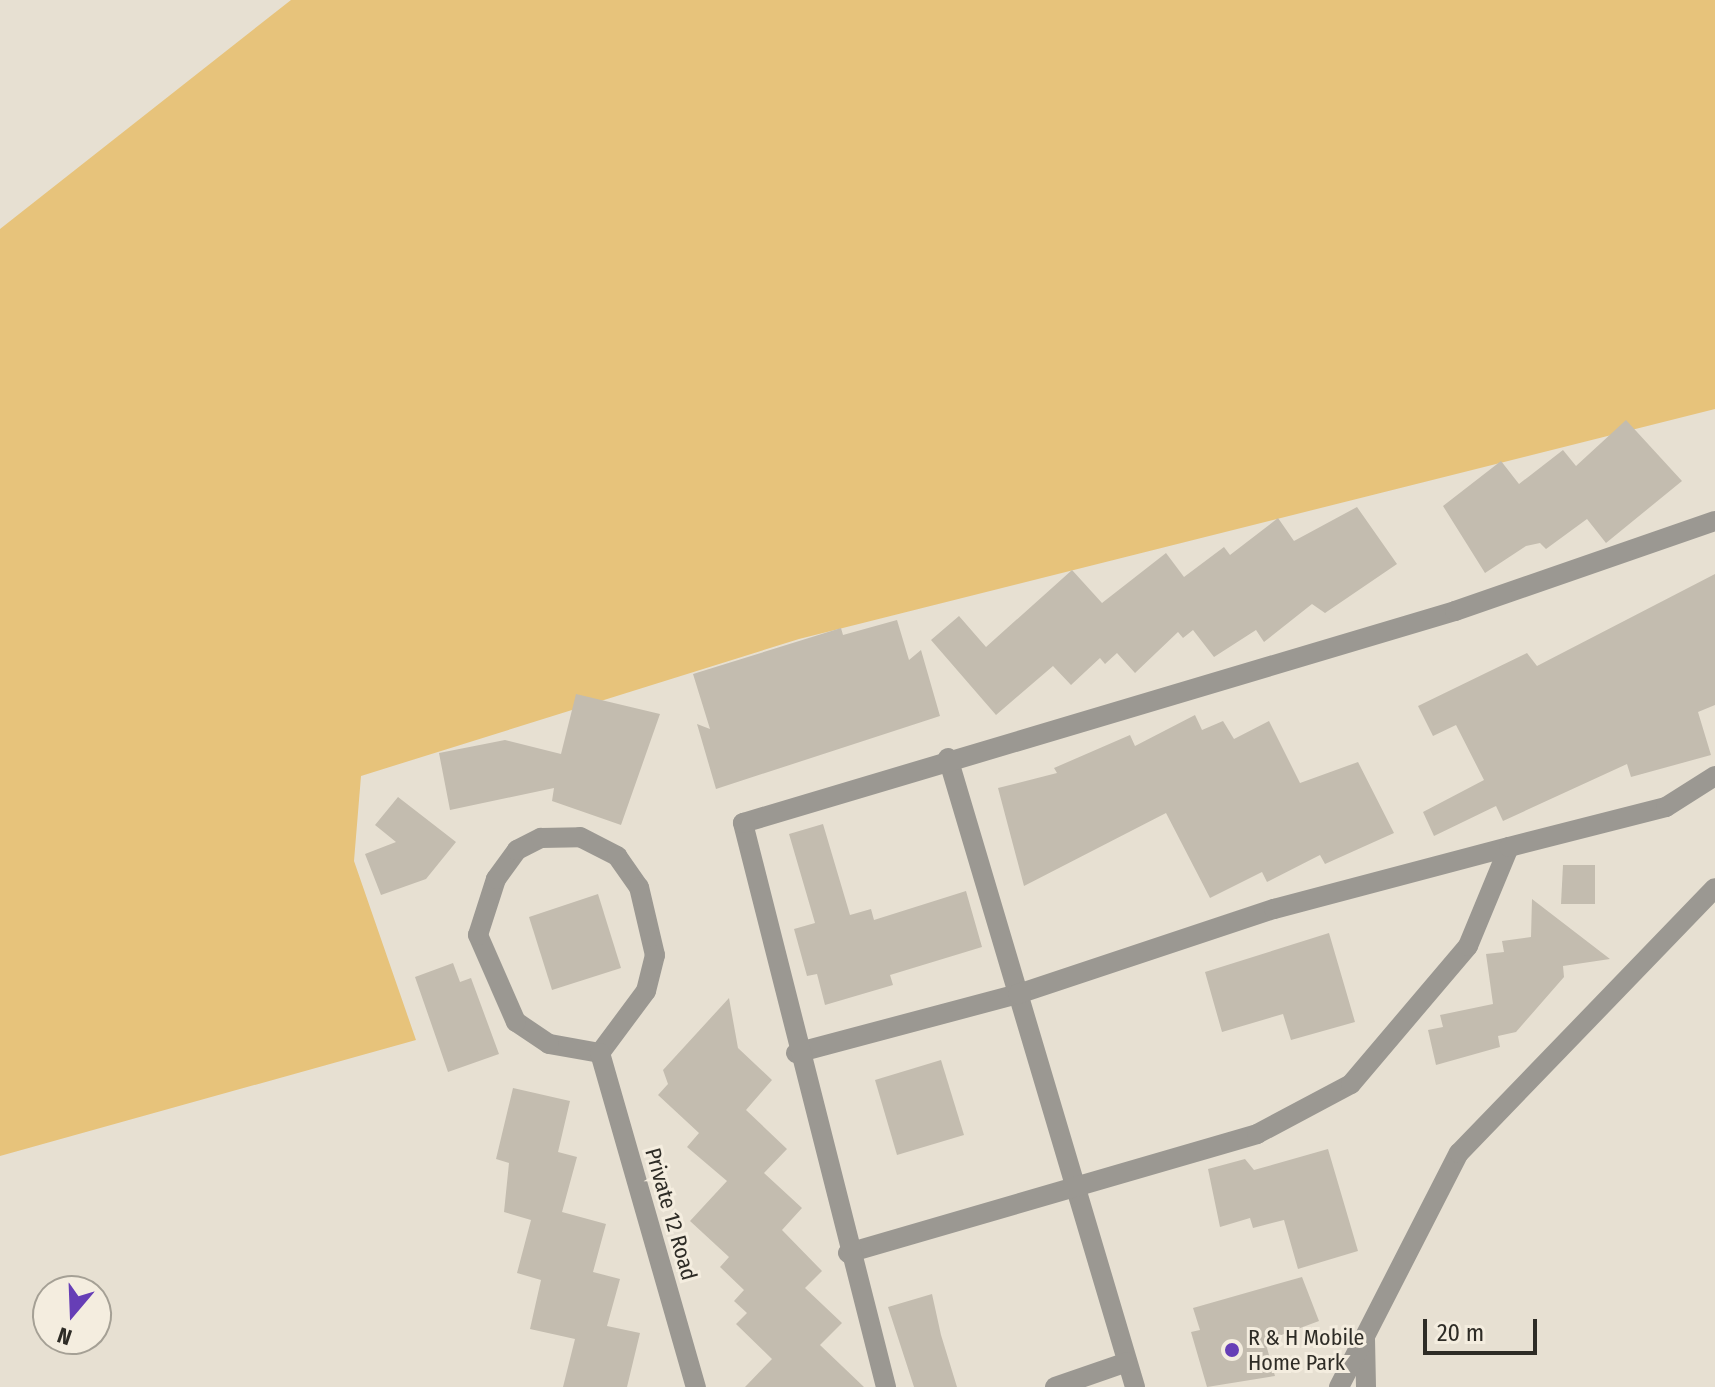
<!DOCTYPE html>
<html>
<head>
<meta charset="utf-8">
<style>
	body { margin:0 }
	#map { position:relative; width:1715px; height:1387px; overflow:hidden; background:#e7e0d2; font-family:"Fira Sans Condensed",sans-serif }
	div>[style] { position:absolute }
	.green>* { inset:0; background:#e7c37b }
	.building>* { inset:0; background:#c3bcaf }
	.minor>* { height:20px; margin:-10px; padding:0 10px; transform-origin:10px; border-radius:10px; background:#9b9892 }
	.dots>* { width:22px; height:22px; translate:-50% -50%; box-sizing:border-box; border:4px solid #f4eddf; border-radius:50% }
	span { translate:-50% -50%; white-space:nowrap; text-align:center; line-height:1.15; -webkit-text-stroke:6px #f4eddf; paint-order:stroke }
	.street-label { font-size:22px; color:#2e2c26 }
	.poi-label { font-size:22px; color:#2e2c26 }
	.left { translate:0 -50%; text-align:left }
	.north { position:absolute; left:32px; top:1275px; width:80px; height:80px; box-sizing:border-box; background:#f4eddf; border:2px solid #a5a095; border-radius:50%; rotate:199deg; font-size:22px; font-weight:700; line-height:32px; text-align:center; color:#2e2c26 }
	.north::after { content:''; display:block; margin:auto; width:28px; height:36px; background:#663eb6; clip-path:polygon(50% 0,100% 100%,50% 72%,0 100%) }
	.scale { position:absolute; left:1423px; top:1319px; width:114px; height:36px; box-sizing:border-box; border:4px solid #2e2c26; border-top:0; padding-left:10px; font-size:24px; line-height:28px; white-space:nowrap; color:#2e2c26; -webkit-text-stroke:6px #f4eddf; paint-order:stroke }
</style>
</head>
<body>
<div id="map">
	<div class="green">
		<div style="clip-path:polygon(291px 0,1715px 0,1715px 409px,799px 639px,361px 776px,354px 861px,416px 1040px,0 1156px,0 229px)"></div>
	</div>
	<div class="building">
		<div style="clip-path:polygon(1626px 420px,1682px 481px,1606px 543px,1587px 519px,1546px 549px,1540px 543px,1526px 546px,1485px 573px,1443px 506px,1501px 461px,1519px 484px,1563px 450px,1576px 466px)"></div>
		<div style="clip-path:polygon(1357px 507px,1397px 564px,1325px 613px,1312px 604px,1264px 642px,1256px 630px,1214px 657px,1193px 630px,1183px 638px,1178px 632px,1135px 673px,1117px 653px,1105px 664px,1100px 658px,1071px 685px,1053px 666px,996px 715px,931px 640px,959px 616px,986px 647px,1072px 570px,1102px 603px,1166px 553px,1184px 577px,1224px 547px,1230px 555px,1278px 518px,1294px 541px)"></div>
		<div style="clip-path:polygon(1715px 574px,1715px 705px,1698px 712px,1711px 755px,1631px 777px,1627px 764px,1503px 821px,1496px 806px,1434px 836px,1423px 812px,1484px 780px,1456px 725px,1433px 736px,1418px 706px,1527px 653px,1537px 666px)"></div>
		<div style="clip-path:polygon(897px 620px,909px 660px,921px 650px,940px 716px,716px 789px,697px 724px,710px 729px,693px 674px,841px 628px,843px 635px)"></div>
		<div style="clip-path:polygon(576px 694px,660px 714px,621px 825px,552px 801px,554px 788px,450px 810px,439px 753px,505px 740px,561px 754px)"></div>
		<div style="clip-path:polygon(1195px 715px,1202px 730px,1223px 721px,1234px 739px,1269px 721px,1300px 783px,1358px 762px,1394px 833px,1325px 864px,1320px 855px,1267px 882px,1262px 872px,1210px 898px,1166px 813px,1024px 886px,998px 788px,1057px 773px,1054px 768px,1130px 735px,1135px 746px)"></div>
		<div style="clip-path:polygon(398px 797px,456px 842px,426px 879px,381px 895px,365px 854px,396px 842px,375px 825px)"></div>
		<div style="clip-path:polygon(823px 824px,850px 915px,871px 909px,874px 920px,966px 891px,982px 947px,890px 975px,893px 985px,825px 1005px,817px 974px,807px 976px,794px 929px,815px 923px,789px 834px)"></div>
		<div style="clip-path:polygon(1563px 865px,1595px 865px,1595px 904px,1561px 904px)"></div>
		<div style="clip-path:polygon(598px 894px,621px 968px,552px 990px,529px 917px)"></div>
		<div style="clip-path:polygon(1532px 899px,1610px 959px,1563px 966px,1564px 977px,1516px 1032px,1498px 1036px,1500px 1047px,1436px 1065px,1428px 1030px,1443px 1027px,1440px 1015px,1493px 1004px,1486px 954px,1504px 952px,1502px 941px,1531px 937px)"></div>
		<div style="clip-path:polygon(1329px 933px,1355px 1022px,1291px 1040px,1283px 1014px,1222px 1032px,1205px 972px)"></div>
		<div style="clip-path:polygon(453px 963px,460px 982px,471px 978px,499px 1054px,448px 1072px,415px 977px)"></div>
		<div style="clip-path:polygon(729px 998px,738px 1048px,772px 1080px,746px 1110px,787px 1149px,764px 1173px,802px 1208px,782px 1230px,822px 1271px,805px 1288px,842px 1323px,820px 1345px,864px 1387px,745px 1387px,772px 1359px,736px 1324px,747px 1313px,734px 1301px,744px 1290px,720px 1267px,729px 1257px,690px 1221px,727px 1181px,687px 1147px,699px 1133px,658px 1095px,668px 1084px,663px 1070px)"></div>
		<div style="clip-path:polygon(941px 1060px,964px 1135px,897px 1155px,875px 1080px)"></div>
		<div style="clip-path:polygon(513px 1088px,570px 1101px,558px 1152px,577px 1157px,562px 1212px,606px 1224px,593px 1272px,620px 1279px,607px 1326px,640px 1333px,627px 1387px,563px 1387px,575px 1339px,530px 1329px,541px 1280px,517px 1273px,531px 1220px,504px 1212px,509px 1163px,496px 1159px)"></div>
		<div style="clip-path:polygon(1328px 1149px,1358px 1251px,1298px 1269px,1284px 1220px,1253px 1228px,1250px 1218px,1220px 1227px,1208px 1169px,1245px 1159px,1254px 1170px)"></div>
		<div style="clip-path:polygon(1302px 1277px,1319px 1321px,1265px 1341px,1275px 1376px,1207px 1387px,1191px 1332px,1200px 1330px,1193px 1308px)"></div>
		<div style="clip-path:polygon(932px 1294px,941px 1335px,957px 1387px,914px 1387px,888px 1307px)"></div>
	</div>
	<div class="minor">
		<div style="left:948px;top:758px;width:656px;rotate:73.44deg"></div>
		<div style="left:580px;top:837px;width:42px;rotate:27.2deg"></div>
		<div style="left:617px;top:856px;width:38px;rotate:55deg"></div>
		<div style="left:639px;top:887px;width:70px;rotate:76.8deg"></div>
		<div style="left:655px;top:955px;width:37px;rotate:104deg"></div>
		<div style="left:646px;top:991px;width:77px;rotate:126.6deg"></div>
		<div style="left:600px;top:1053px;width:52px;rotate:-170deg"></div>
		<div style="left:549px;top:1044px;width:40px;rotate:-146deg"></div>
		<div style="left:516px;top:1022px;width:95px;rotate:-113.6deg"></div>
		<div style="left:478px;top:935px;width:59px;rotate:-72.2deg"></div>
		<div style="left:496px;top:879px;width:36px;rotate:-54deg"></div>
		<div style="left:517px;top:850px;width:27px;rotate:-27deg"></div>
		<div style="left:541px;top:838px;width:39px;rotate:-1deg"></div>
		<div style="left:600px;top:1053px;width:348px;rotate:74deg"></div>
		<div style="left:796px;top:1053px;width:230px;rotate:-14.9deg"></div>
		<div style="left:1018px;top:994px;width:270px;rotate:-18.4deg"></div>
		<div style="left:1274px;top:909px;width:243px;rotate:-14.8deg"></div>
		<div style="left:848px;top:1253px;width:426px;rotate:-16.2deg"></div>
		<div style="left:1257px;top:1134px;width:106px;rotate:-28deg"></div>
		<div style="left:1351px;top:1084px;width:181px;rotate:-49.7deg"></div>
		<div style="left:1468px;top:946px;width:107px;rotate:-67.5deg"></div>
		<div style="left:1509px;top:847px;width:162px;rotate:-14.3deg"></div>
		<div style="left:1666px;top:807px;width:58px;rotate:-32.3deg"></div>
		<div style="left:1365px;top:1339px;width:48px;rotate:88.8deg"></div>
		<div style="left:886px;top:1387px;width:582px;rotate:-104.23deg"></div>
		<div style="left:743px;top:823px;width:743px;rotate:-16.58deg"></div>
		<div style="left:1455px;top:611px;width:275px;rotate:-19.1deg"></div>
		<div style="left:1055px;top:1387px;width:76px;rotate:-19.1deg"></div>
		<div style="left:1339px;top:1387px;width:263px;rotate:-62.9deg"></div>
		<div style="left:1459px;top:1153px;width:368px;rotate:-46deg"></div>
	</div>
	<div class="dots">
		<div style="left:1232px;top:1350px;background:#663eb6"></div>
	</div>
	<div class="street-label">
		<span style="left:671px;top:1214px;rotate:74deg">Private 12 Road</span>
	</div>
	<div class="poi-label">
		<span class="left" style="left:1248px;top:1350px">R &amp; H Mobile<br>Home Park</span>
	</div>
	<div class="north">N</div>
	<div class="scale">20 m</div>
</div>
</body>
</html>
